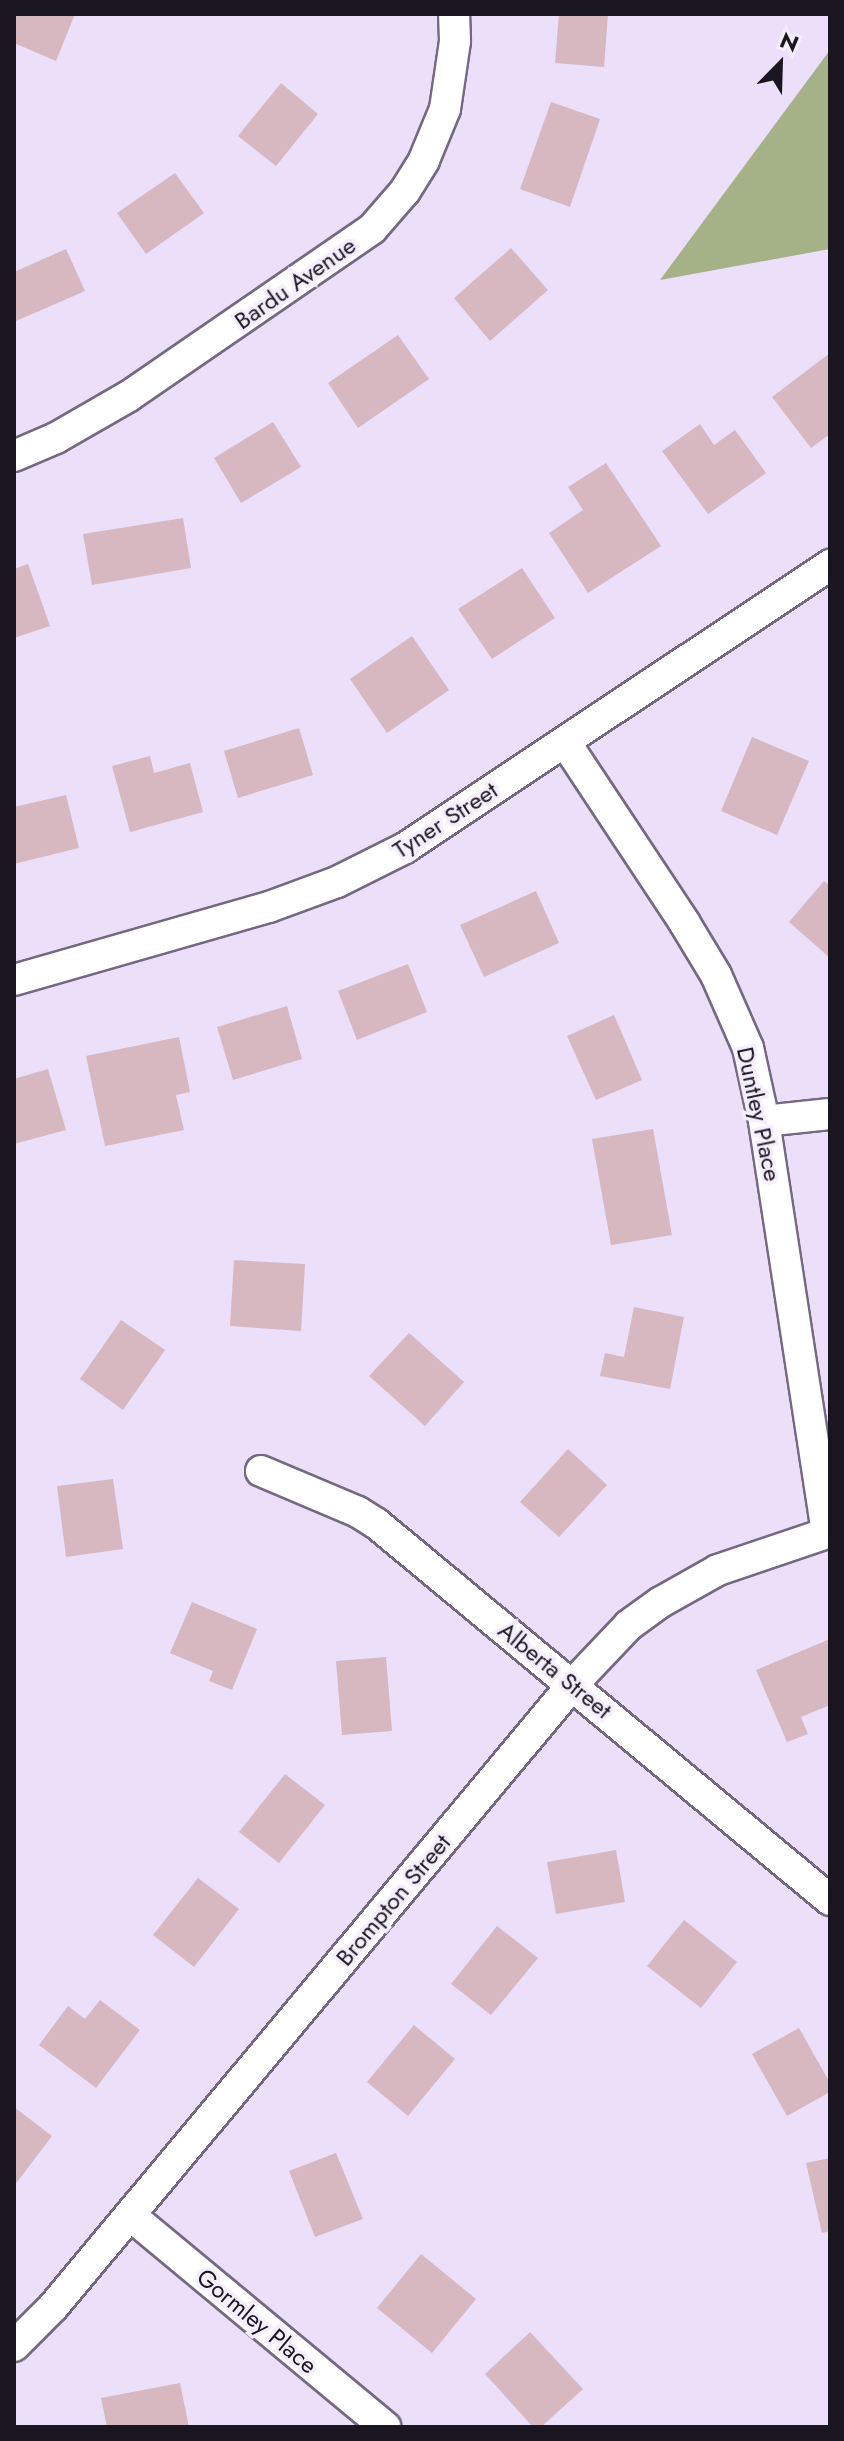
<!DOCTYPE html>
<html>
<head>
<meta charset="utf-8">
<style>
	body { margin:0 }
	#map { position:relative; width:844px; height:2441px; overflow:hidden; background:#ebdff9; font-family:Jost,sans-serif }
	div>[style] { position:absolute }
	.forest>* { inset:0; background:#a5b287 }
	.building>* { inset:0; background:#d7b8c1 }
	.roads { filter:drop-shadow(2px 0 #746980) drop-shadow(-2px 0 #746980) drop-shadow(0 2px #746980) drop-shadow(0 -2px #746980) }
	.street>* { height:30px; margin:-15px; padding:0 15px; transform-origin:15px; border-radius:15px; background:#fff }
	span { translate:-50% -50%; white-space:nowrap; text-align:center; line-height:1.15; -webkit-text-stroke:7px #f5eefe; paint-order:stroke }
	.street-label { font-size:24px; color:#1a161f }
	.frame { position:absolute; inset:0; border:16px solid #1a161f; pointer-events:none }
	.north { position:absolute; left:740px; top:24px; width:80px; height:80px; -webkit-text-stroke:6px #f5eefe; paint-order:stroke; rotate:23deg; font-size:22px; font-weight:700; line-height:32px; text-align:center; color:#1a161f }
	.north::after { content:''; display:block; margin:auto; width:28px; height:36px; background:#1a161f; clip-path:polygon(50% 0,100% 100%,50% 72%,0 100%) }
</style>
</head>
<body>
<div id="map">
	<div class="forest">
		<div style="clip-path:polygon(830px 50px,830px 249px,660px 280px,776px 123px)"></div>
	</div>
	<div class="building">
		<div style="clip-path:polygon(14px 14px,75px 14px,56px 61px,14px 43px)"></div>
		<div style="clip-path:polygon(559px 14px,608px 14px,604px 67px,555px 63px)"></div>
		<div style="clip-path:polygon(281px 83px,318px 114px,276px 166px,238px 136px)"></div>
		<div style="clip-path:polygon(551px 102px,600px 119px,570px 207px,520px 189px)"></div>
		<div style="clip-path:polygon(175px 173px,204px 213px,146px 254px,117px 213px)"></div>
		<div style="clip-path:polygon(511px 248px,548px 290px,490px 341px,454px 298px)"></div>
		<div style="clip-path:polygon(66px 249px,85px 291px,14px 322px,14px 272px)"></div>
		<div style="clip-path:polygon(398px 335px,429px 379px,358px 428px,328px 383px)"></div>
		<div style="clip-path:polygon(830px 353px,830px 434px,811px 448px,772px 397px)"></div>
		<div style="clip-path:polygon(273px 422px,301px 467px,241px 503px,214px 458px)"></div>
		<div style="clip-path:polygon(700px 424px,714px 445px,735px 430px,766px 473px,708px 514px,662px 451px)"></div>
		<div style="clip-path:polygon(606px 463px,661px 546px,588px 593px,549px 533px,583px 510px,568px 487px)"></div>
		<div style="clip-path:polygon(183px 518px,191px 568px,92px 585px,83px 534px)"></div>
		<div style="clip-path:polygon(28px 564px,50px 626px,14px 638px,14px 569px)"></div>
		<div style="clip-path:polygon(522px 568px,555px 618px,492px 659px,458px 609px)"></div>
		<div style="clip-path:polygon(412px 636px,449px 690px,387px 733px,350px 679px)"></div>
		<div style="clip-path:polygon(299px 728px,313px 775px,238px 798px,224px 751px)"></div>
		<div style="clip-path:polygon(752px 737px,809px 761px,777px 835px,721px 811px)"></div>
		<div style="clip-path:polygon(150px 756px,154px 773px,190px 763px,203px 812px,130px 832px,112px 766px)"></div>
		<div style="clip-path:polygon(66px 795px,79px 848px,14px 864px,14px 807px)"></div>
		<div style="clip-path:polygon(824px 881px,830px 886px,830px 958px,789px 922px)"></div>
		<div style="clip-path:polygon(536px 891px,559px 943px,484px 977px,460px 925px)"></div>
		<div style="clip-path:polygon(408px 964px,427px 1012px,357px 1040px,338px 991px)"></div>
		<div style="clip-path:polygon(287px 1006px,302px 1059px,233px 1080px,217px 1027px)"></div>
		<div style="clip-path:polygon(614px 1015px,642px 1080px,596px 1100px,567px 1036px)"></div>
		<div style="clip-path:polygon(179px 1037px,190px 1092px,176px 1095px,184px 1130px,105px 1146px,86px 1056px)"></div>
		<div style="clip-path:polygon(48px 1069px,66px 1130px,14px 1144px,14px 1079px)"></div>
		<div style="clip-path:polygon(653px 1129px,672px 1235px,611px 1245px,592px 1139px)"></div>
		<div style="clip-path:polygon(234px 1260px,305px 1264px,301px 1331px,230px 1326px)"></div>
		<div style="clip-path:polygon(634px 1307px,684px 1317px,670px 1389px,600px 1376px,605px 1353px,624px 1357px)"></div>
		<div style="clip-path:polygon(121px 1320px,165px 1350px,123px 1410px,80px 1379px)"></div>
		<div style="clip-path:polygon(409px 1333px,464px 1382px,425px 1426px,369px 1376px)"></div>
		<div style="clip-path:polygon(568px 1449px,607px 1485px,559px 1537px,520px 1502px)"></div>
		<div style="clip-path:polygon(113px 1479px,123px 1549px,66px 1557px,57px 1486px)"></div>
		<div style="clip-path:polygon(192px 1602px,257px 1629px,232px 1690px,209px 1681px,213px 1671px,170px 1653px)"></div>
		<div style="clip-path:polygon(830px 1639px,830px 1705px,801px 1717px,808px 1734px,787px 1742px,756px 1670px)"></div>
		<div style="clip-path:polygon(386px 1657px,392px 1731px,342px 1735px,336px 1661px)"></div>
		<div style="clip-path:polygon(285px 1774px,325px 1805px,279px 1863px,239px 1832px)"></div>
		<div style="clip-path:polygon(616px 1850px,625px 1902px,556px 1914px,547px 1862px)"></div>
		<div style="clip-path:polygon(198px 1878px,239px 1909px,194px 1967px,153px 1935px)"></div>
		<div style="clip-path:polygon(684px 1920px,737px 1962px,701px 2008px,647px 1966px)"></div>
		<div style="clip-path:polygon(497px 1926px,538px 1958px,491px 2015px,451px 1984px)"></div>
		<div style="clip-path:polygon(100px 2000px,140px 2030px,96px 2088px,39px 2045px,68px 2006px,85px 2019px)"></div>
		<div style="clip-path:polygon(414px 2025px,455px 2059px,408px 2116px,367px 2082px)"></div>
		<div style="clip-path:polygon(799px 2028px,830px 2083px,830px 2092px,787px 2116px,752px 2054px)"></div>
		<div style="clip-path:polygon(14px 2107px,52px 2136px,14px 2186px)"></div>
		<div style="clip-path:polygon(336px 2153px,363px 2219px,315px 2237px,289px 2171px)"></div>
		<div style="clip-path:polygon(830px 2158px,830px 2231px,822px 2233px,806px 2163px)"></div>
		<div style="clip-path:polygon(421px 2254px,476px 2299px,432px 2353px,377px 2308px)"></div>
		<div style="clip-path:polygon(530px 2332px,583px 2389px,541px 2427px,533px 2427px,485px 2374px)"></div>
		<div style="clip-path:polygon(180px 2383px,189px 2427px,107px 2427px,101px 2398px)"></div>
	</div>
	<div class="roads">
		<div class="street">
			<div style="left:14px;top:456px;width:46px;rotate:-23.2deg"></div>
			<div style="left:56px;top:438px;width:84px;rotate:-29.9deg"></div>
			<div style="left:129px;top:396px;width:295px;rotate:-34.5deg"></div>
			<div style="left:372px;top:229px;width:50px;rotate:-49deg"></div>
			<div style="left:405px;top:191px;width:36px;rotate:-58deg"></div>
			<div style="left:424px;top:160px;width:55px;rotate:-67.6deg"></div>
			<div style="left:445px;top:109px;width:69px;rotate:-81.6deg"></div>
			<div style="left:455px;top:41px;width:27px;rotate:-92deg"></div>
			<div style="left:565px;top:742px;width:216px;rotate:56.5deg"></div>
			<div style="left:684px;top:922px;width:62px;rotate:58.9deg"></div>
			<div style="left:716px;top:975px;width:80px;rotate:66.3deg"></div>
			<div style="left:748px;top:1048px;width:75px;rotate:77.6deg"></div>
			<div style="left:764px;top:1121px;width:416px;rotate:81.3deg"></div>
			<div style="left:14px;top:980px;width:265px;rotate:-16deg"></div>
			<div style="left:269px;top:907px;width:72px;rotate:-20.2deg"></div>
			<div style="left:337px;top:882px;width:76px;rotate:-26.6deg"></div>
			<div style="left:405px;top:848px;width:511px;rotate:-33.66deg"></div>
			<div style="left:764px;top:1121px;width:66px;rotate:-6.1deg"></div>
			<div style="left:261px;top:1471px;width:105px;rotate:22.9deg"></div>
			<div style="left:358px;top:1512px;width:22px;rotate:32deg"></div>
			<div style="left:377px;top:1524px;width:589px;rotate:39.69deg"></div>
			<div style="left:130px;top:2215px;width:332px;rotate:39.7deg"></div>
			<div style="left:14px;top:2346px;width:55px;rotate:-45deg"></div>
			<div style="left:53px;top:2307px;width:811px;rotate:-50.15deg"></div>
			<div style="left:573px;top:1684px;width:81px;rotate:-46.5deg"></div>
			<div style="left:629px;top:1625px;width:39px;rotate:-36deg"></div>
			<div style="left:661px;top:1602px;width:65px;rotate:-29.3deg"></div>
			<div style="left:718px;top:1570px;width:118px;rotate:-18.7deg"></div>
		</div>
	</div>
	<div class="street-label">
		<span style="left:295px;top:283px;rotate:-35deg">Bardu Avenue</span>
		<span style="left:445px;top:820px;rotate:-33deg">Tyner Street</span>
		<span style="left:759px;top:1114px;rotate:78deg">Duntley Place</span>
		<span style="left:555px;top:1670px;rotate:39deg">Alberta Street</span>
		<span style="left:393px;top:1900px;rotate:-50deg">Brompton Street</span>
		<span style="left:257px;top:2321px;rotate:40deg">Gormley Place</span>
	</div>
	<div class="frame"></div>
	<div class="north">N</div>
</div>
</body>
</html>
